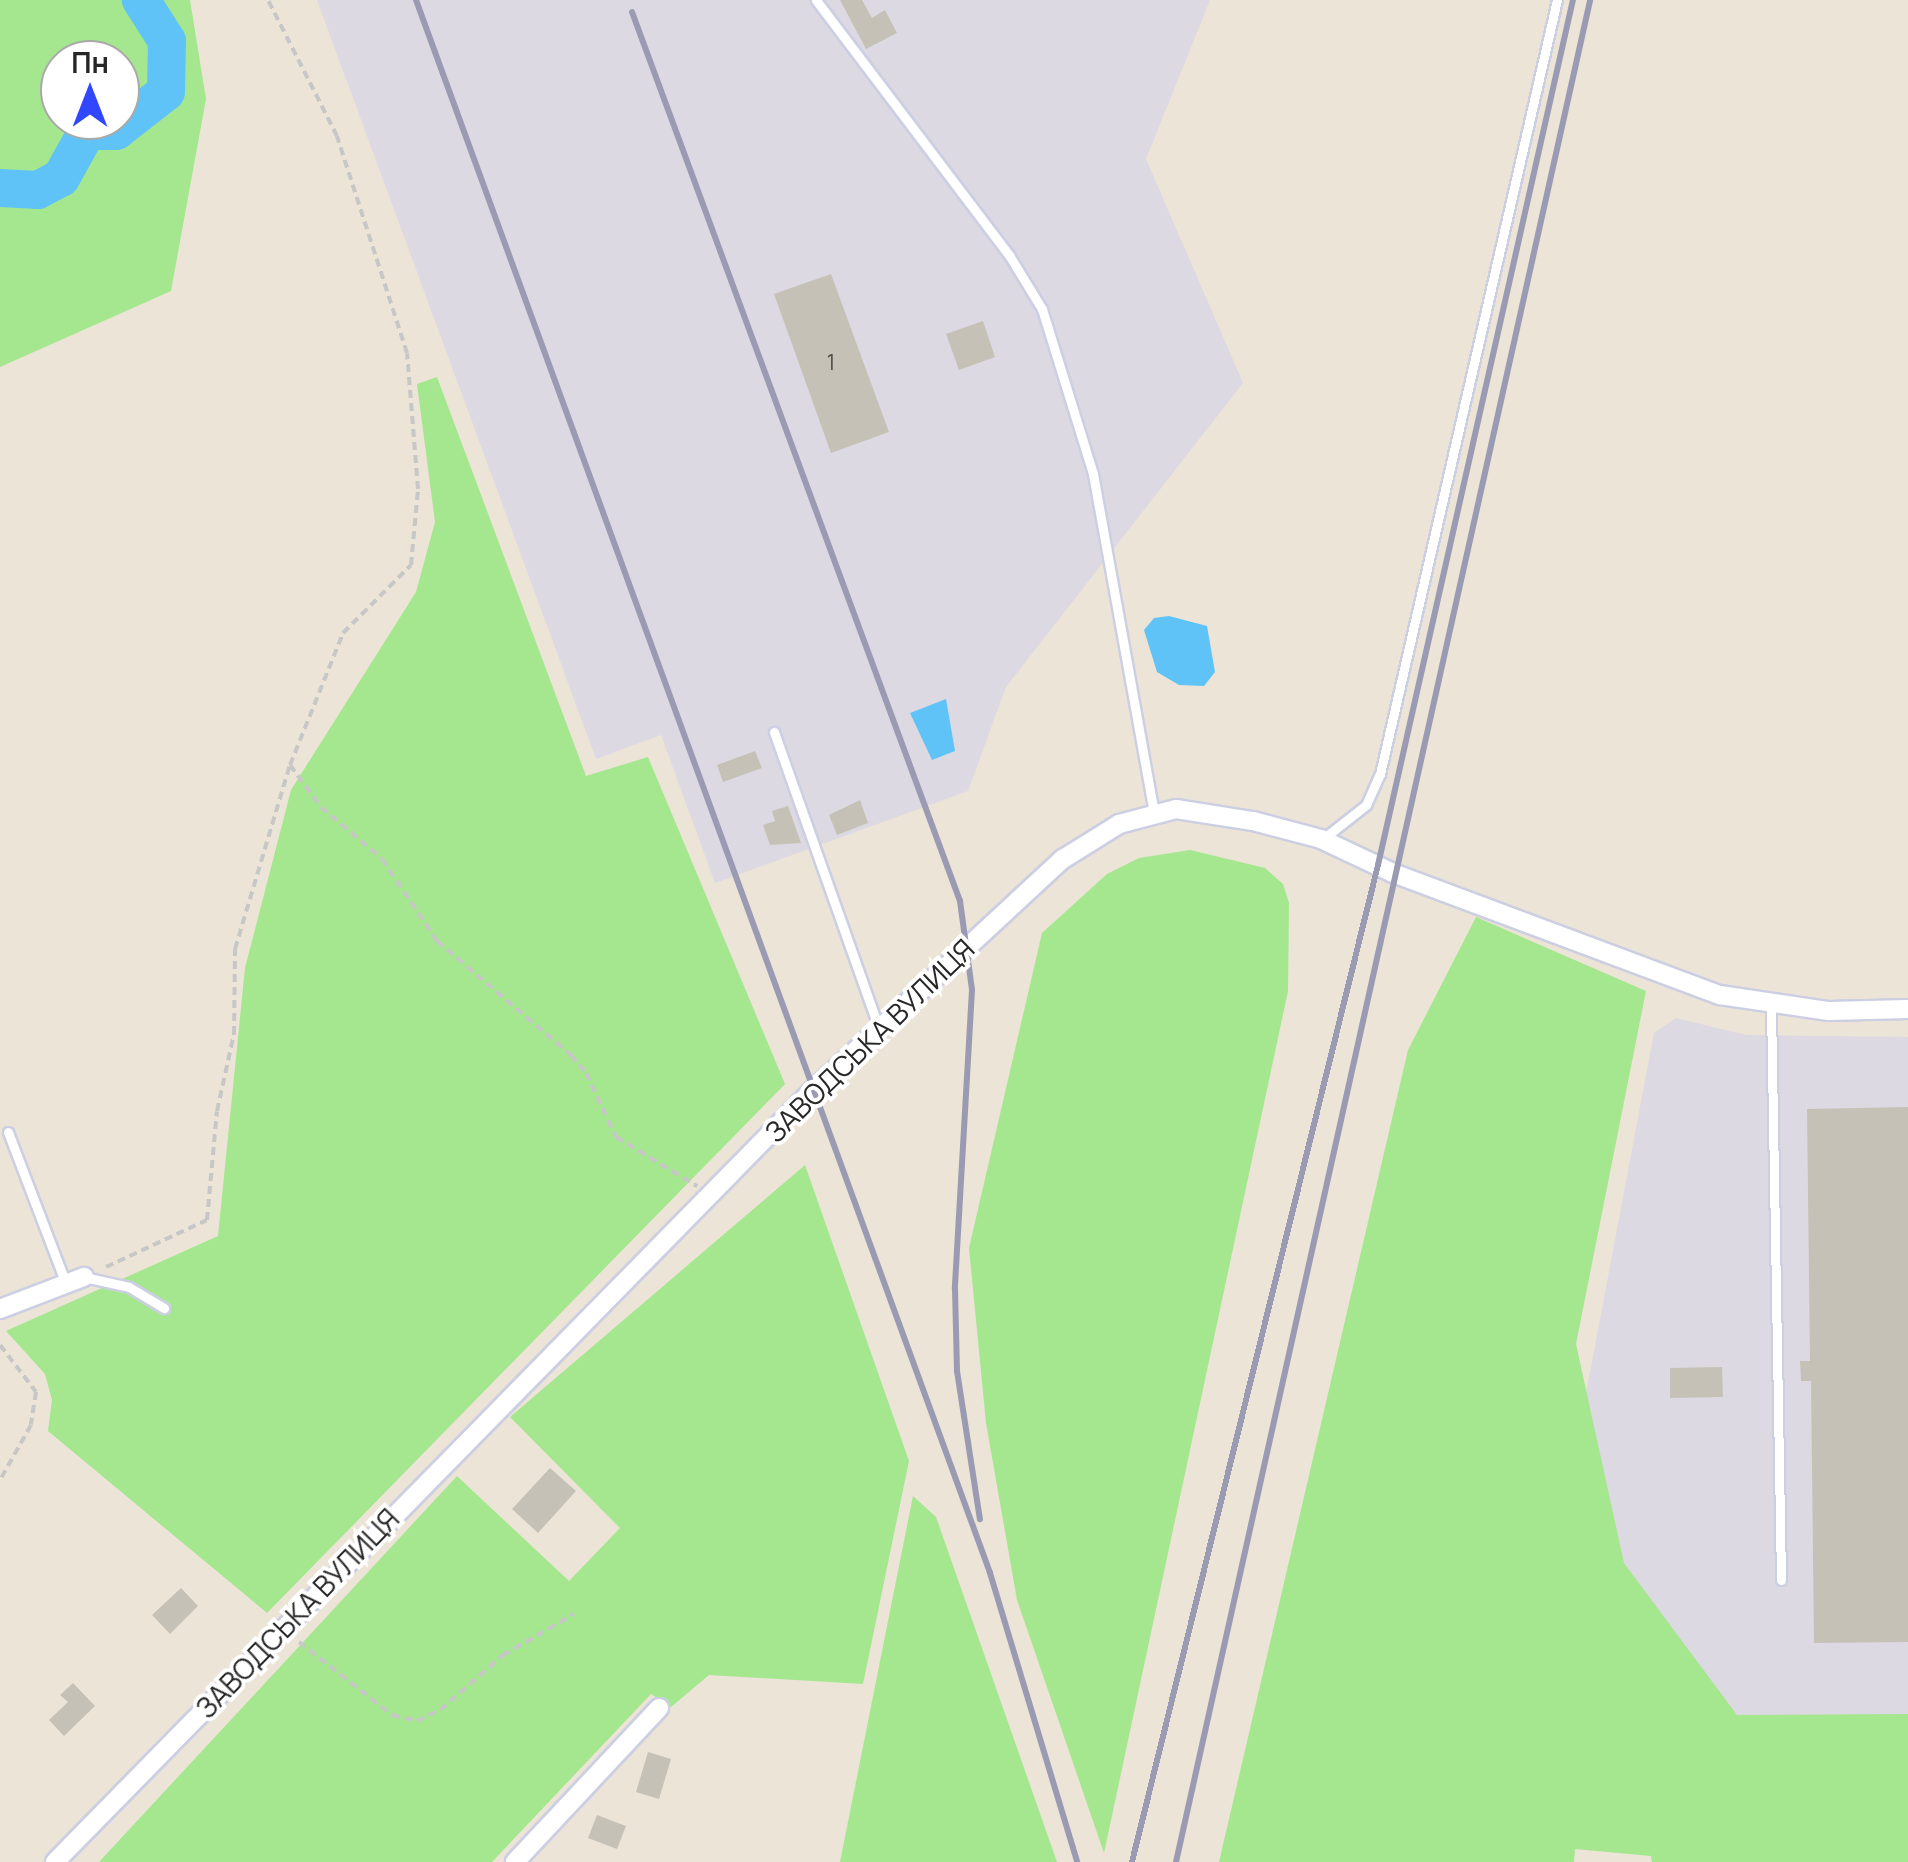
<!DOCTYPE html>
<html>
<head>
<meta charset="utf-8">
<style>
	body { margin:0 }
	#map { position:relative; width:1908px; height:1862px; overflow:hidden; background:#ebe4d7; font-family:Manrope,sans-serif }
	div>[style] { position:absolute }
	.industrial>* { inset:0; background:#dcd9e2 }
	.green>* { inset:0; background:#a5e78e }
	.water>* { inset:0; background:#60c3f7 }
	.river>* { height:38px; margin:-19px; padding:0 19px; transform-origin:19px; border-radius:19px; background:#60c3f7 }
	.building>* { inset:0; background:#c6c1b7 }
	.path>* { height:4px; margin-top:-2px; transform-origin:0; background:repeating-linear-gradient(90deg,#c7c7c7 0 8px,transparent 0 13px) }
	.roads { filter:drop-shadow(2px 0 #cccfe2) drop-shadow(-2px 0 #cccfe2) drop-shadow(0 2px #cccfe2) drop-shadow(0 -2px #cccfe2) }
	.lane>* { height:9px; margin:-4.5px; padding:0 4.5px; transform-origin:4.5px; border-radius:4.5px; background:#fff }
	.street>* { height:18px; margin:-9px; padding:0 9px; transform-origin:9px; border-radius:9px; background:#fff }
	.rail>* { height:6px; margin:-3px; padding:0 3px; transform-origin:3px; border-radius:3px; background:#9a9bb3 }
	span { translate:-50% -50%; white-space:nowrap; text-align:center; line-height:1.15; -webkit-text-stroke:8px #fff; paint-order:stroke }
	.number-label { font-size:22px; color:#4f4e4b }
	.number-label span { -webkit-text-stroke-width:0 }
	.street-label { font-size:28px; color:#272727 }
	.north { position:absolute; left:40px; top:40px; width:100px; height:100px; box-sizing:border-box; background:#fff; border:2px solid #a9a9a9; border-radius:50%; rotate:0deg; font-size:28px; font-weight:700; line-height:40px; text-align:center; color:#272727 }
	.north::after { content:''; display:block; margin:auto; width:35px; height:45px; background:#3046ff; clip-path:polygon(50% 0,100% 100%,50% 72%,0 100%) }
</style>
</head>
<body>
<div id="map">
	<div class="industrial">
		<div style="clip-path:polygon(317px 0,1210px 0,1146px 159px,1243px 383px,1006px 687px,968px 791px,715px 883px,661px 735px,596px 759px)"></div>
		<div style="clip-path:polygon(1676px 1018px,1746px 1035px,1908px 1037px,1908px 1853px,1506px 1818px,1654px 1033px)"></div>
	</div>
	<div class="green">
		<div style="clip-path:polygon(evenodd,0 0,190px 0,206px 99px,171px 291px,0 367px,0 0,60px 60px,120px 60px,120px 120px,60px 120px,60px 60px)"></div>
		<div style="clip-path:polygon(437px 377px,586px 776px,648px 757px,785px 1084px,267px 1613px,48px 1431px,52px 1400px,45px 1374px,6px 1331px,218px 1236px,245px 968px,291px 790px,416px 592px,435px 522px,417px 384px)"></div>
		<div style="clip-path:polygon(1190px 850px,1265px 868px,1283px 884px,1289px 903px,1288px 991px,1104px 1853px,1017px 1600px,986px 1423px,969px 1248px,1042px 933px,1107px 874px,1139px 858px)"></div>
		<div style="clip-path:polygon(1476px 917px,1646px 991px,1576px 1344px,1624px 1563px,1737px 1715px,1908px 1714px,1908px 1862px,1652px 1862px,1651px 1856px,1575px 1849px,1574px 1862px,1219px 1862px,1408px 1050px)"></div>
		<div style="clip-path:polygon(805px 1165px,909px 1461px,863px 1684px,709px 1675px,671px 1707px,651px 1694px,492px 1862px,99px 1862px,457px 1476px,569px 1581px,620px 1528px,510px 1417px)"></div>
		<div style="clip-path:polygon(913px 1496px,936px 1517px,1057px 1862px,840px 1862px)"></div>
	</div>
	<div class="water">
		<div style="clip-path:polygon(1169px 616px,1207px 626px,1215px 672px,1204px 686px,1179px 685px,1157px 672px,1144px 630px,1154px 618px)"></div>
		<div style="clip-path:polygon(946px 699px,955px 751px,932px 760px,910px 713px)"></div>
	</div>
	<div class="river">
		<div style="left:0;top:188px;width:38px;rotate:3deg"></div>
		<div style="left:38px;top:190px;width:26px;rotate:-28deg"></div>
		<div style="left:61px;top:178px;width:54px;rotate:-61deg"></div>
		<div style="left:87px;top:131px;width:29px"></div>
		<div style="left:116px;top:131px;width:63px;rotate:-38deg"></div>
		<div style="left:166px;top:92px;width:51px;rotate:-88.9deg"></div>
		<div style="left:167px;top:41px;width:49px;rotate:-122.4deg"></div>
	</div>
	<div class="building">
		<div style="clip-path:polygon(840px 0,862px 0,872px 18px,885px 10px,897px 33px,866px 49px)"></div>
		<div style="clip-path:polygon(831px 274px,889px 432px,831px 453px,774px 294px)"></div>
		<div style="clip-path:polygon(983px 321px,995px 357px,959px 370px,946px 334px)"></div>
		<div style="clip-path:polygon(755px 751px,762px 768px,723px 782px,717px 765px)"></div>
		<div style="clip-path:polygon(860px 800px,868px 823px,837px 835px,829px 815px)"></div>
		<div style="clip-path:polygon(788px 806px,801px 843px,770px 845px,763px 825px,775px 821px,772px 811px)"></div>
		<div style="clip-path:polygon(1908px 1107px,1908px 1642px,1814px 1643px,1811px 1381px,1801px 1381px,1800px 1361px,1810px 1361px,1807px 1109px)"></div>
		<div style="clip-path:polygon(1722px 1367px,1723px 1397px,1670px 1398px,1670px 1368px)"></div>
		<div style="clip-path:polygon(550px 1468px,576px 1491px,538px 1533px,512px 1509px)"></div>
		<div style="clip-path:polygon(181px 1588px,198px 1606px,170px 1634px,152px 1615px)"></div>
		<div style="clip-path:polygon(73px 1683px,95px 1706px,64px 1736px,49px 1720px,68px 1702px,60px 1695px)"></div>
		<div style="clip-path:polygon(648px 1752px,671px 1759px,659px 1799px,636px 1792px)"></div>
		<div style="clip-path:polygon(597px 1815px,626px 1826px,617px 1849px,588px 1838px)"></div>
	</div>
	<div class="path">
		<div style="left:290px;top:765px;width:52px;rotate:53.6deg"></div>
		<div style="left:321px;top:807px;width:80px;rotate:40.4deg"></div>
		<div style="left:382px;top:859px;width:99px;rotate:56.1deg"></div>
		<div style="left:437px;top:941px;width:176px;rotate:40.4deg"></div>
		<div style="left:571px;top:1055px;width:23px;rotate:50deg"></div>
		<div style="left:586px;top:1073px;width:71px;rotate:64.9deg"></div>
		<div style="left:616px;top:1137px;width:95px;rotate:31.2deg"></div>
		<div style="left:106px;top:1267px;width:111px;rotate:-25deg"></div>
		<div style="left:207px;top:1220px;width:109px;rotate:-84.8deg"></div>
		<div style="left:217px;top:1111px;width:79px;rotate:-77.6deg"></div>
		<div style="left:234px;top:1034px;width:85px;rotate:-89.3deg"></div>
		<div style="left:235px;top:949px;width:192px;rotate:-73.4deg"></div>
		<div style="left:290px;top:765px;width:142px;rotate:-68.1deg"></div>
		<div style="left:343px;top:633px;width:96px;rotate:-45deg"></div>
		<div style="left:411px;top:565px;width:76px;rotate:-84.7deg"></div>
		<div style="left:418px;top:489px;width:136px;rotate:-94.6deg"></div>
		<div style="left:407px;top:353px;width:228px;rotate:-107.9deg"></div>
		<div style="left:337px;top:136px;width:153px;rotate:-116.9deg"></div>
		<div style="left:0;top:1345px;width:59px;rotate:52.5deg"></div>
		<div style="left:36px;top:1392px;width:33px;rotate:99deg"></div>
		<div style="left:31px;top:1425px;width:63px;rotate:119.4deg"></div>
		<div style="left:299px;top:1642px;width:118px;rotate:38.1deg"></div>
		<div style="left:392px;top:1715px;width:26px;rotate:13deg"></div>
		<div style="left:417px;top:1721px;width:25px;rotate:-26deg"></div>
		<div style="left:440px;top:1710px;width:84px;rotate:-41.1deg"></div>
		<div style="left:503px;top:1655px;width:82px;rotate:-30deg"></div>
	</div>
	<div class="roads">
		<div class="lane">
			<div style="left:816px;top:0;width:320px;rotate:52.9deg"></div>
			<div style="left:1009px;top:255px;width:63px;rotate:58.6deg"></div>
			<div style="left:1042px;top:309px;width:173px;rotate:72.8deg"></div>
			<div style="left:1093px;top:474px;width:343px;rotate:79.8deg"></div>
			<div style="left:774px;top:732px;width:315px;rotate:70.5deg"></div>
			<div style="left:1324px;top:838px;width:53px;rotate:-38.2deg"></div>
			<div style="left:1366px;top:805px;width:34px;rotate:-66deg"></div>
			<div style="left:1380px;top:774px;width:794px;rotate:-77.12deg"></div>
			<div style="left:1771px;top:1006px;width:574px;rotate:89deg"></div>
			<div style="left:8px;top:1132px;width:163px;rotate:69.1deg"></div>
			<div style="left:84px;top:1277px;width:46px;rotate:12.5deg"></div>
			<div style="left:129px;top:1287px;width:41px;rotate:31deg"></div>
		</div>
		<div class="street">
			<div style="left:0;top:1309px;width:90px;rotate:-20.9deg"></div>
			<div style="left:55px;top:1862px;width:1078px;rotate:-45.53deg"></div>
			<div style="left:810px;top:1093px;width:345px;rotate:-42.8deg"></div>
			<div style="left:1063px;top:859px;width:66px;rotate:-32deg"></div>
			<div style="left:1119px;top:824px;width:59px;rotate:-14.7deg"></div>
			<div style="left:1176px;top:809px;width:78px;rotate:8.9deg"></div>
			<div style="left:1253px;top:821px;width:70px;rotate:14.8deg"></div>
			<div style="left:1321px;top:839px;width:80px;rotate:25.3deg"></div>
			<div style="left:1393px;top:873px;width:349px;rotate:20.5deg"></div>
			<div style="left:1720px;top:995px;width:110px;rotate:8.4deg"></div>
			<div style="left:1829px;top:1011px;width:79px;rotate:-1.5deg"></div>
			<div style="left:515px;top:1862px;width:211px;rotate:-46.9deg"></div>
		</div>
	</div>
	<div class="rail">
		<div style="left:416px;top:0;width:1674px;rotate:69.95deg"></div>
		<div style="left:990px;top:1573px;width:302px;rotate:73.2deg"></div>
		<div style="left:632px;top:12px;width:948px;rotate:69.75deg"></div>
		<div style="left:960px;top:901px;width:90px;rotate:82.3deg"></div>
		<div style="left:972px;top:990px;width:299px;rotate:93.3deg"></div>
		<div style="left:955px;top:1289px;width:82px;rotate:88.6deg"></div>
		<div style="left:957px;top:1371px;width:150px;rotate:81.2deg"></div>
		<div style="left:1132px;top:1862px;width:1027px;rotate:-76.14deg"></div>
		<div style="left:1378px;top:865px;width:887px;rotate:-77.3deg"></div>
		<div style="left:1176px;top:1862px;width:1907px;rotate:-77.46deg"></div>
	</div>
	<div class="number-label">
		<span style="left:831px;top:363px">1</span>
	</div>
	<div class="street-label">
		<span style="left:869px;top:1040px;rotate:-44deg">ЗАВОДСЬКА ВУЛИЦЯ</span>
		<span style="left:297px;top:1613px;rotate:-46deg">ЗАВОДСЬКА ВУЛИЦЯ</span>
	</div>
	<div class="north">Пн</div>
</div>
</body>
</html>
